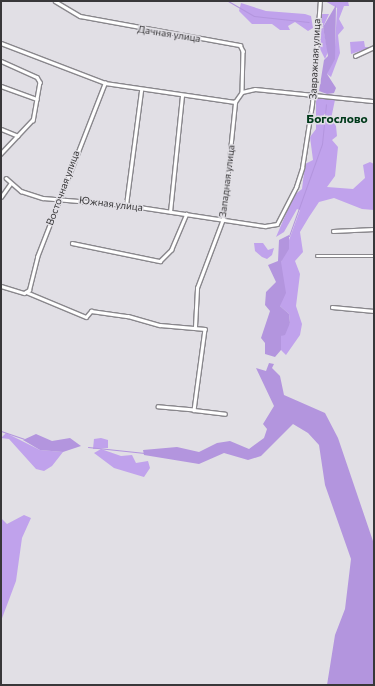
<!DOCTYPE html>
<html>
<head>
<meta charset="utf-8">
<style>
	body { margin:0 }
	#map { position:relative; width:375px; height:686px; overflow:hidden; background:#e1dfe5; font-family:Commissioner,sans-serif }
	div>[style] { position:absolute }
	.forest>* { inset:0; background:#c0a2ec }
	.water>* { inset:0; background:#b395de }
	.stream>* { height:1px; margin:-0.5px; padding:0 0.5px; transform-origin:0.5px; border-radius:0.5px; background:#b395de }
	.roads { filter:drop-shadow(1px 0 #89878c) drop-shadow(-1px 0 #89878c) drop-shadow(0 1px #89878c) drop-shadow(0 -1px #89878c) }
	.minor>* { height:2.5px; margin:-1.25px; padding:0 1.25px; transform-origin:1.25px; border-radius:1.25px; background:#fff }
	span { translate:-50% -50%; white-space:nowrap; text-align:center; line-height:1.15; -webkit-text-stroke:3px #e1dfe5; paint-order:stroke }
	.street-label { font-size:10px; color:#383739 }
	.quarter-label { font-size:12px; color:#003a1a; font-weight:700 }
	.frame { position:absolute; inset:0; border:2px solid #383739; pointer-events:none }
</style>
</head>
<body>
<div id="map">
	<div class="forest">
		<div style="clip-path:polygon(325px 1px,348px 1px,349px 6px,344px 6px,339px 19px,344px 28px,338px 35px,340px 53px,331px 77px,327px 74px,335px 47px,337px 8px)"></div>
		<div style="clip-path:polygon(241px 3px,266px 11px,305px 14px,311px 16px,313px 28px,308px 31px,295px 22px,288px 26px,290px 30px,280px 30px,272px 24px,252px 24px,239px 11px)"></div>
		<div style="clip-path:polygon(320px 14px,329px 14px,323px 27px,328px 52px,325px 59px,317px 43px)"></div>
		<div style="clip-path:polygon(364px 41px,365px 47px,372px 47px,351px 54px,350px 42px)"></div>
		<div style="clip-path:polygon(316px 93px,336px 95px,331px 119px,336px 126px,337px 136px,332px 140px,338px 147px,335px 176px,327px 187px,353px 189px,365px 178px,363px 165px,370px 162px,374px 164px,374px 210px,362px 209px,334px 198px,319px 202px,309px 217px,300px 232px,303px 252px,295px 261px,300px 274px,296px 306px,302px 324px,300px 335px,286px 355px,281px 350px,281px 336px,290px 323px,289px 314px,280px 306px,281px 262px,300px 210px,297px 209px,284px 232px,276px 237px,294px 195px,302px 189px,305px 164px,313px 160px,310px 137px,316px 129px)"></div>
		<div style="clip-path:polygon(254px 243px,263px 243px,268px 250px,274px 248px,272px 255px,267px 259px,262px 257px,255px 251px)"></div>
		<div style="clip-path:polygon(6px 433px,40px 450px,63px 452px,52px 466px,44px 471px,36px 469px,9px 439px,1px 438px)"></div>
		<div style="clip-path:polygon(101px 438px,108px 440px,108px 448px,93px 449px,94px 439px)"></div>
		<div style="clip-path:polygon(101px 449px,121px 456px,132px 455px,136px 463px,148px 461px,150px 468px,144px 477px,114px 468px,94px 453px)"></div>
		<div style="clip-path:polygon(24px 515px,31px 518px,22px 538px,16px 581px,1px 621px,1px 518px,7px 524px)"></div>
	</div>
	<div class="water">
		<div style="clip-path:polygon(336px 5px,335px 59px,327px 74px,336px 88px,334px 93px,327px 94px,319px 91px,324px 60px,328px 56px,323px 27px)"></div>
		<div style="clip-path:polygon(289px 235px,289px 249px,281px 262px,286px 293px,280px 306px,289px 314px,290px 323px,285px 335px,281px 336px,281px 350px,275px 357px,265px 354px,265px 343px,261px 338px,270px 311px,265px 305px,266px 292px,276px 282px,268px 265px,278px 261px,279px 240px)"></div>
		<div style="clip-path:polygon(269px 363px,274px 364px,272px 368px,280px 376px,284px 395px,325px 413px,338px 438px,374px 544px,374px 685px,327px 685px,335px 635px,345px 609px,351px 559px,325px 485px,319px 445px,308px 433px,293px 424px,261px 456px,248px 460px,224px 453px,199px 464px,144px 455px,143px 450px,177px 447px,199px 452px,217px 443px,230px 441px,249px 449px,264px 438px,267px 429px,263px 424px,274px 406px,256px 368px,266px 371px)"></div>
		<div style="clip-path:polygon(36px 434px,52px 441px,70px 438px,81px 446px,63px 452px,40px 450px,23px 440px)"></div>
	</div>
	<div class="stream">
		<div style="left:228px;top:1px;width:30px;rotate:30deg"></div>
		<div style="left:254px;top:16px;width:55px;rotate:6.2deg"></div>
		<div style="left:289px;top:236px;width:98px;rotate:-70.3deg"></div>
		<div style="left:322px;top:144px;width:40px;rotate:-84.3deg"></div>
		<div style="left:1px;top:431px;width:24px;rotate:19deg"></div>
		<div style="left:88px;top:447px;width:57px;rotate:6deg"></div>
	</div>
	<div class="roads">
		<div class="minor">
			<div style="left:55px;top:1px;width:29px;rotate:31deg"></div>
			<div style="left:80px;top:16px;width:163px;rotate:10.3deg"></div>
			<div style="left:240px;top:45px;width:7px;rotate:63deg"></div>
			<div style="left:243px;top:51px;width:41px;rotate:91.4deg"></div>
			<div style="left:1px;top:43px;width:111px;rotate:21deg"></div>
			<div style="left:105px;top:83px;width:131px;rotate:8.3deg"></div>
			<div style="left:355px;top:56px;width:21px;rotate:-25deg"></div>
			<div style="left:1px;top:61px;width:39px;rotate:24deg"></div>
			<div style="left:37px;top:77px;width:6px;rotate:59deg"></div>
			<div style="left:40px;top:82px;width:39px;rotate:100deg"></div>
			<div style="left:33px;top:120px;width:47px;rotate:133.3deg"></div>
			<div style="left:1px;top:86px;width:38px;rotate:20deg"></div>
			<div style="left:235px;top:102px;width:12px;rotate:-55deg"></div>
			<div style="left:242px;top:92px;width:13px;rotate:-13deg"></div>
			<div style="left:255px;top:89px;width:120px;rotate:5.8deg"></div>
			<div style="left:1px;top:129px;width:18px;rotate:22deg"></div>
			<div style="left:6px;top:178px;width:20px;rotate:41deg"></div>
			<div style="left:21px;top:191px;width:23px;rotate:18deg"></div>
			<div style="left:43px;top:198px;width:83px;rotate:4.8deg"></div>
			<div style="left:126px;top:205px;width:141px;rotate:8.6deg"></div>
			<div style="left:265px;top:226px;width:12px;rotate:-9deg"></div>
			<div style="left:277px;top:224px;width:42px;rotate:-62.8deg"></div>
			<div style="left:296px;top:187px;width:20px;rotate:-72deg"></div>
			<div style="left:302px;top:168px;width:65px;rotate:-81.1deg"></div>
			<div style="left:312px;top:104px;width:103px;rotate:-85.6deg"></div>
			<div style="left:1px;top:197px;width:16px;rotate:-55deg"></div>
			<div style="left:126px;top:205px;width:115px;rotate:-82.5deg"></div>
			<div style="left:170px;top:212px;width:117px;rotate:-84.1deg"></div>
			<div style="left:333px;top:231px;width:41px;rotate:-2.8deg"></div>
			<div style="left:72px;top:243px;width:90px;rotate:11.6deg"></div>
			<div style="left:160px;top:261px;width:16px;rotate:-45deg"></div>
			<div style="left:171px;top:250px;width:39px;rotate:-67deg"></div>
			<div style="left:317px;top:256px;width:57px"></div>
			<div style="left:1px;top:286px;width:24px;rotate:17deg"></div>
			<div style="left:24px;top:293px;width:6px;rotate:-31deg"></div>
			<div style="left:29px;top:290px;width:34px;rotate:-76deg"></div>
			<div style="left:37px;top:257px;width:187px;rotate:-68.7deg"></div>
			<div style="left:26px;top:292px;width:65px;rotate:22.6deg"></div>
			<div style="left:86px;top:317px;width:8px;rotate:-50deg"></div>
			<div style="left:91px;top:311px;width:37px;rotate:8deg"></div>
			<div style="left:128px;top:316px;width:33px;rotate:16deg"></div>
			<div style="left:160px;top:325px;width:45px;rotate:5.1deg"></div>
			<div style="left:205px;top:329px;width:82px;rotate:97.7deg"></div>
			<div style="left:194px;top:410px;width:36px;rotate:-175deg"></div>
			<div style="left:332px;top:307px;width:42px;rotate:5.4deg"></div>
			<div style="left:195px;top:327px;width:39px;rotate:-87deg"></div>
			<div style="left:197px;top:288px;width:74px;rotate:-69.4deg"></div>
			<div style="left:223px;top:219px;width:118px;rotate:-84.1deg"></div>
			<div style="left:194px;top:410px;width:31px;rotate:7deg"></div>
		</div>
	</div>
	<div class="street-label">
		<span style="left:169px;top:34px;rotate:9deg">Дачная улица</span>
		<span style="left:315px;top:59px;rotate:-87deg">Завражная улица</span>
		<span style="left:227px;top:181px;rotate:-83deg">Западная улица</span>
		<span style="left:63px;top:188px;rotate:-70deg">Восточная улица</span>
		<span style="left:111px;top:204px;rotate:7deg">Южная улица</span>
	</div>
	<div class="quarter-label">
		<span style="left:337px;top:119px">Богослово</span>
	</div>
	<div class="frame"></div>
</div>
</body>
</html>
